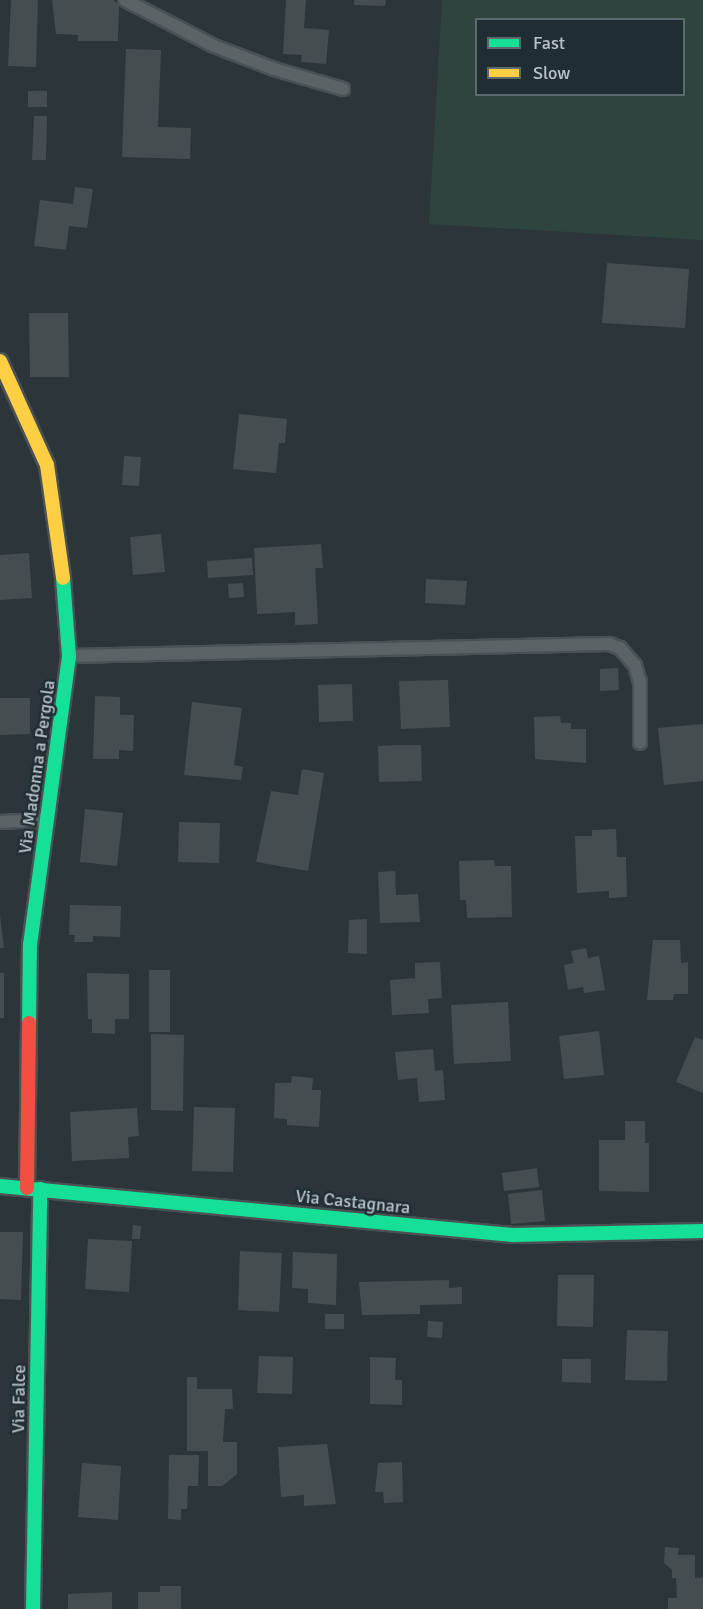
<!DOCTYPE html>
<html>
<head>
<meta charset="utf-8">
<style>
	body { margin:0 }
	#map { position:relative; width:703px; height:1609px; overflow:hidden; background:#2c3539; font-family:Signika,sans-serif }
	div>[style] { position:absolute }
	.green>* { inset:0; background:#2f443e }
	.building>* { inset:0; background:#464d50 }
	.roads { filter:drop-shadow(2px 0 #4a5154) drop-shadow(-2px 0 #4a5154) drop-shadow(0 2px #4a5154) drop-shadow(0 -2px #4a5154) }
	.lane>* { height:12px; margin:-6px; padding:0 6px; transform-origin:6px; border-radius:6px; background:#5c6367 }
	.fast>* { height:14px; margin:-7px; padding:0 7px; transform-origin:7px; border-radius:7px; background:#16e098 }
	.slow>* { height:14px; margin:-7px; padding:0 7px; transform-origin:7px; border-radius:7px; background:#ffcf43 }
	.jam>* { height:14px; margin:-7px; padding:0 7px; transform-origin:7px; border-radius:7px; background:#f24e42 }
	span { translate:-50% -50%; white-space:nowrap; text-align:center; line-height:1.15; -webkit-text-stroke:5px #202e33; paint-order:stroke }
	.street-label { font-size:18px; color:#b7c3c9 }
	.legend { position:absolute; left:475px; top:18px; width:210px; height:78px; box-sizing:border-box; background:#202e33; border:2px solid #5c6a6f; margin:0; padding:8px 10px; list-style:none; font-size:18px; color:#b7c3c9 }
	.legend li { display:flex; align-items:center; gap:12px; height:30px }
	.legend b { width:30px; border:2px solid #5c6a6f }
</style>
</head>
<body>
<div id="map">
	<div class="green">
		<div style="clip-path:polygon(evenodd,442px 0,703px 0,703px 240px,429px 224px,442px 0,476px 20px,684px 20px,684px 94px,476px 94px,476px 20px)"></div>
	</div>
	<div class="building">
		<div style="clip-path:polygon(11px 0,38px 0,36px 67px,8px 66px)"></div>
		<div style="clip-path:polygon(52px 0,114px 0,119px 6px,118px 41px,78px 41px,78px 35px,56px 34px)"></div>
		<div style="clip-path:polygon(286px 0,306px 0,304px 28px,329px 30px,326px 64px,301px 62px,302px 55px,283px 54px)"></div>
		<div style="clip-path:polygon(354px 0,386px 0,385px 6px,354px 5px)"></div>
		<div style="clip-path:polygon(126px 49px,161px 50px,158px 127px,191px 128px,190px 159px,122px 157px)"></div>
		<div style="clip-path:polygon(28px 91px,47px 91px,47px 107px,28px 107px)"></div>
		<div style="clip-path:polygon(34px 116px,47px 116px,46px 160px,32px 160px)"></div>
		<div style="clip-path:polygon(75px 187px,93px 189px,87px 228px,69px 226px,66px 250px,34px 246px,40px 200px,73px 204px)"></div>
		<div style="clip-path:polygon(607px 263px,689px 269px,685px 328px,602px 323px)"></div>
		<div style="clip-path:polygon(29px 313px,68px 313px,69px 377px,30px 377px)"></div>
		<div style="clip-path:polygon(239px 414px,287px 419px,285px 443px,279px 443px,276px 473px,233px 469px)"></div>
		<div style="clip-path:polygon(124px 456px,141px 457px,139px 486px,122px 485px)"></div>
		<div style="clip-path:polygon(161px 534px,165px 572px,133px 575px,130px 537px)"></div>
		<div style="clip-path:polygon(321px 544px,323px 568px,315px 568px,318px 624px,295px 625px,295px 612px,257px 614px,254px 548px)"></div>
		<div style="clip-path:polygon(29px 553px,32px 598px,0 600px,0 555px)"></div>
		<div style="clip-path:polygon(252px 558px,253px 575px,208px 578px,207px 561px)"></div>
		<div style="clip-path:polygon(426px 579px,467px 581px,465px 605px,425px 603px)"></div>
		<div style="clip-path:polygon(243px 583px,244px 597px,229px 598px,228px 584px)"></div>
		<div style="clip-path:polygon(618px 668px,619px 690px,600px 691px,600px 669px)"></div>
		<div style="clip-path:polygon(448px 680px,450px 727px,401px 729px,399px 681px)"></div>
		<div style="clip-path:polygon(352px 684px,353px 721px,319px 722px,318px 685px)"></div>
		<div style="clip-path:polygon(95px 696px,120px 697px,120px 715px,134px 715px,133px 751px,119px 750px,119px 759px,93px 759px)"></div>
		<div style="clip-path:polygon(0 698px,30px 698px,30px 734px,0 735px)"></div>
		<div style="clip-path:polygon(192px 702px,242px 708px,234px 765px,243px 767px,241px 780px,184px 775px)"></div>
		<div style="clip-path:polygon(560px 716px,561px 723px,571px 723px,571px 729px,586px 729px,586px 763px,535px 759px,534px 717px)"></div>
		<div style="clip-path:polygon(703px 724px,703px 781px,664px 785px,658px 728px)"></div>
		<div style="clip-path:polygon(400px 745px,421px 745px,422px 781px,379px 782px,378px 746px)"></div>
		<div style="clip-path:polygon(302px 769px,324px 773px,308px 871px,256px 862px,271px 791px,298px 795px)"></div>
		<div style="clip-path:polygon(85px 809px,123px 813px,117px 866px,80px 862px)"></div>
		<div style="clip-path:polygon(179px 822px,220px 823px,219px 863px,178px 862px)"></div>
		<div style="clip-path:polygon(616px 829px,617px 857px,626px 857px,627px 897px,609px 898px,609px 891px,577px 893px,575px 836px,592px 836px,592px 830px)"></div>
		<div style="clip-path:polygon(494px 860px,495px 866px,511px 866px,512px 917px,467px 918px,466px 900px,460px 900px,459px 861px)"></div>
		<div style="clip-path:polygon(395px 871px,396px 895px,418px 894px,420px 922px,380px 923px,378px 872px)"></div>
		<div style="clip-path:polygon(70px 905px,121px 906px,120px 937px,93px 936px,93px 942px,74px 942px,75px 935px,69px 935px)"></div>
		<div style="clip-path:polygon(0 915px,4px 948px,0 948px)"></div>
		<div style="clip-path:polygon(367px 919px,367px 954px,348px 953px,349px 920px)"></div>
		<div style="clip-path:polygon(653px 940px,680px 940px,681px 963px,688px 962px,688px 994px,674px 994px,673px 1000px,647px 1000px)"></div>
		<div style="clip-path:polygon(586px 948px,588px 958px,599px 956px,605px 990px,584px 993px,583px 987px,568px 990px,564px 965px,574px 963px,571px 951px)"></div>
		<div style="clip-path:polygon(440px 962px,442px 998px,428px 999px,429px 1013px,392px 1015px,390px 980px,415px 978px,415px 963px)"></div>
		<div style="clip-path:polygon(149px 970px,170px 970px,170px 1032px,149px 1032px)"></div>
		<div style="clip-path:polygon(0 973px,4px 973px,4px 1018px,0 1018px)"></div>
		<div style="clip-path:polygon(87px 973px,129px 974px,129px 1019px,115px 1019px,115px 1034px,92px 1033px,92px 1019px,88px 1019px)"></div>
		<div style="clip-path:polygon(508px 1002px,511px 1061px,454px 1064px,451px 1005px)"></div>
		<div style="clip-path:polygon(599px 1031px,604px 1075px,564px 1079px,559px 1036px)"></div>
		<div style="clip-path:polygon(151px 1034px,184px 1035px,183px 1111px,151px 1110px)"></div>
		<div style="clip-path:polygon(695px 1037px,703px 1040px,703px 1093px,676px 1082px)"></div>
		<div style="clip-path:polygon(433px 1049px,435px 1071px,443px 1070px,445px 1100px,419px 1102px,417px 1078px,398px 1080px,395px 1052px)"></div>
		<div style="clip-path:polygon(292px 1076px,313px 1078px,312px 1090px,321px 1090px,319px 1127px,287px 1125px,287px 1119px,274px 1118px,275px 1083px,291px 1083px)"></div>
		<div style="clip-path:polygon(194px 1107px,235px 1108px,233px 1172px,192px 1171px)"></div>
		<div style="clip-path:polygon(137px 1108px,139px 1136px,128px 1137px,129px 1158px,72px 1161px,70px 1112px)"></div>
		<div style="clip-path:polygon(625px 1121px,645px 1121px,645px 1143px,649px 1143px,649px 1192px,599px 1191px,599px 1140px,625px 1140px)"></div>
		<div style="clip-path:polygon(537px 1168px,539px 1187px,504px 1191px,502px 1173px)"></div>
		<div style="clip-path:polygon(542px 1190px,545px 1221px,511px 1224px,508px 1194px)"></div>
		<div style="clip-path:polygon(133px 1225px,141px 1226px,140px 1239px,132px 1239px)"></div>
		<div style="clip-path:polygon(0 1232px,23px 1232px,21px 1300px,0 1299px)"></div>
		<div style="clip-path:polygon(88px 1239px,132px 1241px,129px 1292px,85px 1289px)"></div>
		<div style="clip-path:polygon(240px 1251px,282px 1253px,279px 1312px,238px 1310px)"></div>
		<div style="clip-path:polygon(293px 1252px,337px 1254px,336px 1305px,308px 1303px,308px 1289px,292px 1288px)"></div>
		<div style="clip-path:polygon(558px 1275px,594px 1275px,593px 1327px,557px 1326px)"></div>
		<div style="clip-path:polygon(449px 1280px,449px 1288px,462px 1287px,462px 1304px,420px 1305px,420px 1314px,362px 1315px,359px 1282px)"></div>
		<div style="clip-path:polygon(325px 1314px,344px 1314px,344px 1329px,325px 1329px)"></div>
		<div style="clip-path:polygon(428px 1321px,443px 1322px,442px 1338px,427px 1337px)"></div>
		<div style="clip-path:polygon(627px 1330px,668px 1331px,667px 1381px,625px 1380px)"></div>
		<div style="clip-path:polygon(259px 1356px,293px 1357px,292px 1394px,257px 1393px)"></div>
		<div style="clip-path:polygon(370px 1357px,396px 1358px,395px 1380px,402px 1380px,402px 1405px,370px 1404px)"></div>
		<div style="clip-path:polygon(562px 1359px,591px 1359px,591px 1383px,562px 1382px)"></div>
		<div style="clip-path:polygon(187px 1377px,197px 1377px,197px 1389px,232px 1389px,233px 1409px,225px 1409px,223px 1442px,237px 1442px,237px 1474px,222px 1486px,208px 1486px,208px 1451px,187px 1451px)"></div>
		<div style="clip-path:polygon(327px 1444px,336px 1504px,304px 1506px,304px 1495px,281px 1497px,278px 1447px)"></div>
		<div style="clip-path:polygon(169px 1455px,199px 1455px,198px 1486px,188px 1486px,187px 1509px,181px 1509px,181px 1520px,168px 1519px)"></div>
		<div style="clip-path:polygon(402px 1462px,403px 1502px,384px 1503px,383px 1492px,375px 1492px,378px 1463px)"></div>
		<div style="clip-path:polygon(82px 1463px,121px 1466px,118px 1520px,78px 1517px)"></div>
		<div style="clip-path:polygon(665px 1547px,679px 1548px,678px 1555px,695px 1555px,695px 1578px,703px 1577px,703px 1609px,668px 1609px,668px 1598px,677px 1598px,676px 1578px,672px 1578px,672px 1570px,664px 1563px)"></div>
		<div style="clip-path:polygon(160px 1586px,181px 1586px,181px 1609px,138px 1609px,138px 1592px,160px 1592px)"></div>
		<div style="clip-path:polygon(112px 1592px,112px 1609px,68px 1609px,68px 1594px)"></div>
	</div>
	<div class="roads">
		<div class="lane">
			<div style="left:125px;top:0;width:100px;rotate:27.3deg"></div>
			<div style="left:214px;top:46px;width:64px;rotate:21deg"></div>
			<div style="left:274px;top:69px;width:72px;rotate:16.2deg"></div>
			<div style="left:69px;top:656px;width:540px;rotate:-1.27deg"></div>
			<div style="left:609px;top:644px;width:12px;rotate:20deg"></div>
			<div style="left:620px;top:648px;width:23px;rotate:49deg"></div>
			<div style="left:635px;top:665px;width:18px;rotate:74deg"></div>
			<div style="left:640px;top:682px;width:61px;rotate:90deg"></div>
			<div style="left:0;top:822px;width:45px;rotate:-2.5deg"></div>
		</div>
		<div class="fast">
			<div style="left:29px;top:1023px;width:78px;rotate:-89.3deg"></div>
			<div style="left:30px;top:945px;width:292px;rotate:-82.3deg"></div>
			<div style="left:69px;top:656px;width:78px;rotate:-94.4deg"></div>
			<div style="left:0;top:1186px;width:515px;rotate:5.46deg"></div>
			<div style="left:513px;top:1235px;width:190px;rotate:-1.2deg"></div>
			<div style="left:33px;top:1609px;width:420px;rotate:-89deg"></div>
		</div>
		<div class="slow">
			<div style="left:0;top:361px;width:114px;rotate:65.7deg"></div>
			<div style="left:47px;top:465px;width:114px;rotate:81.9deg"></div>
		</div>
		<div class="jam">
			<div style="left:27px;top:1188px;width:165px;rotate:-89.3deg"></div>
		</div>
	</div>
	<div class="street-label">
		<span style="left:37px;top:767px;rotate:-82deg">Via Madonna a Pergola</span>
		<span style="left:353px;top:1202px;rotate:6deg">Via Castagnara</span>
		<span style="left:19px;top:1399px;rotate:-89deg">Via Falce</span>
	</div>
	<ul class="legend">
	<li><b style="height:8px;background:#16e098"></b>Fast</li>
	<li><b style="height:8px;background:#ffcf43"></b>Slow</li>
	</ul>
</div>
</body>
</html>
